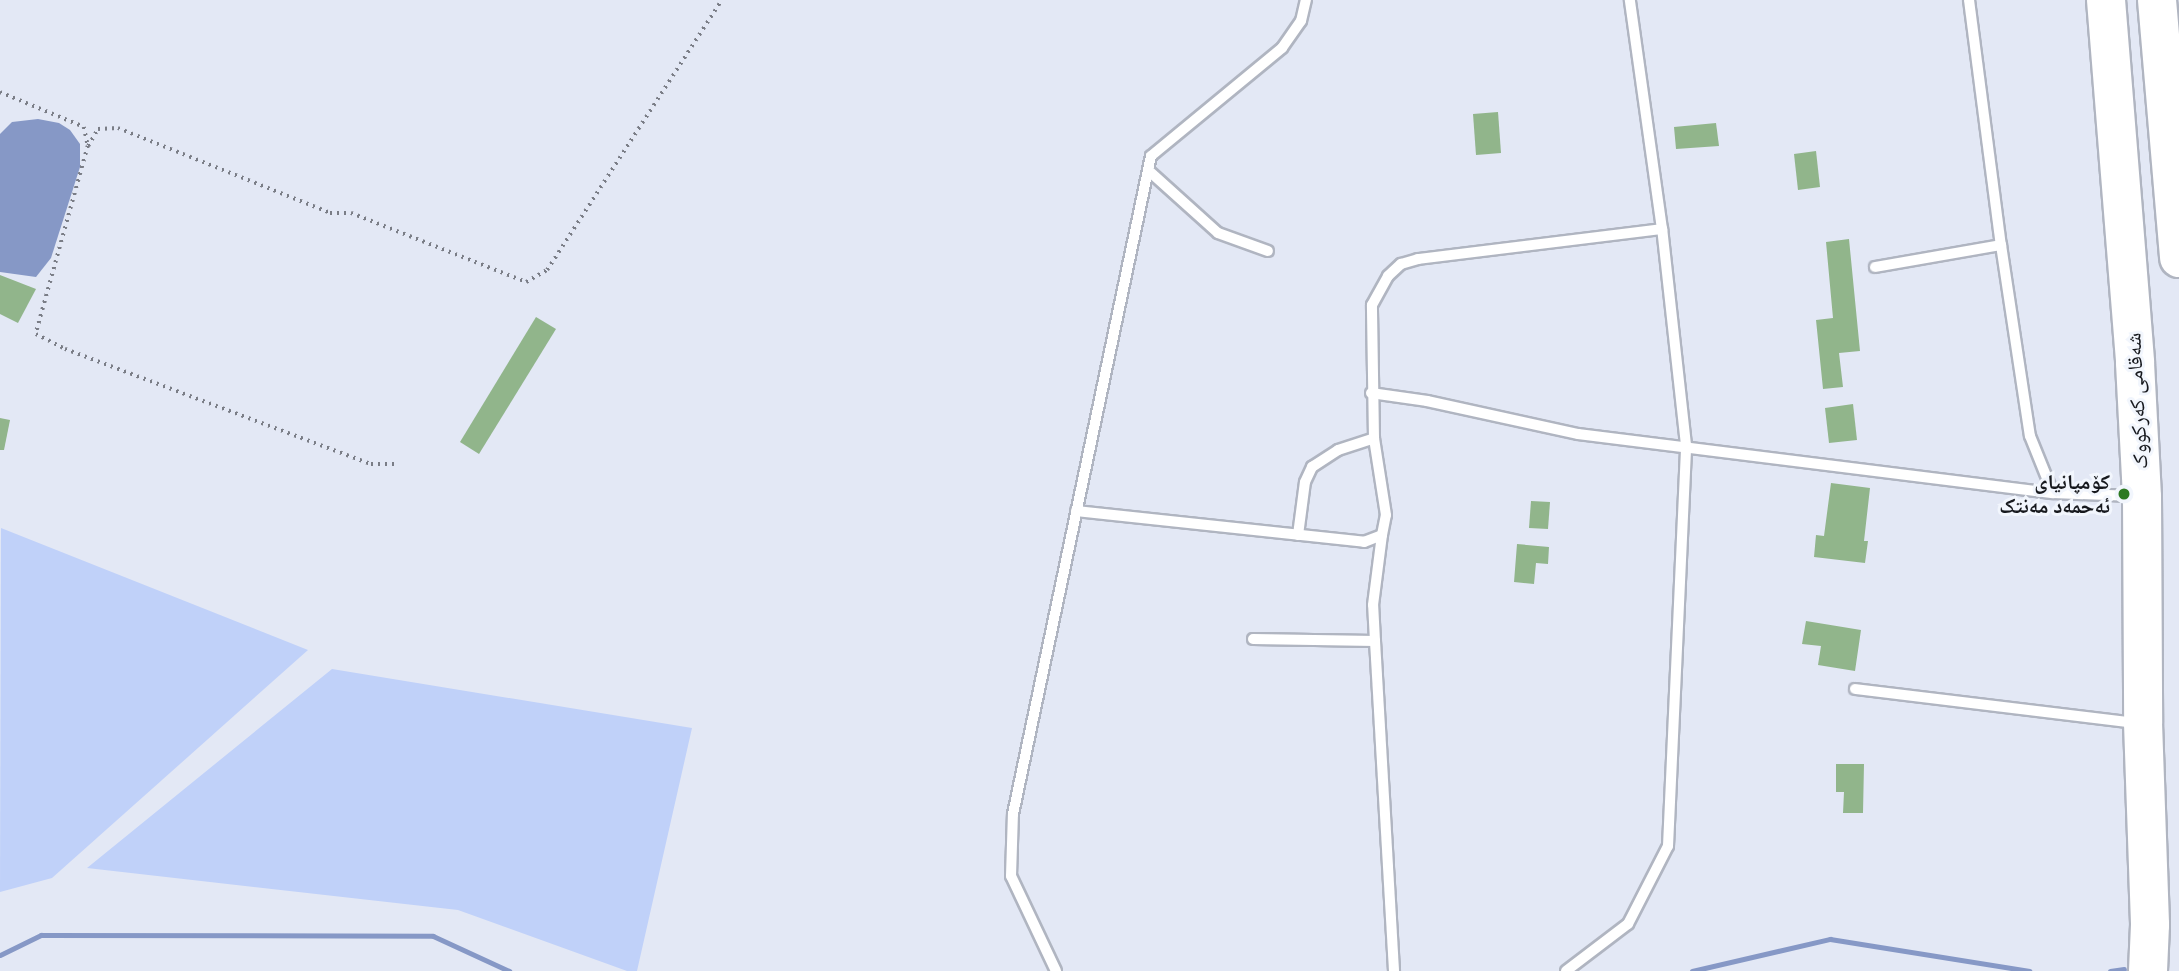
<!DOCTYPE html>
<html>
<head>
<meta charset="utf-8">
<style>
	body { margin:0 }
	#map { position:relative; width:2179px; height:971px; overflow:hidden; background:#e3e8f5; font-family:"Public Sans","Noto Naskh Arabic",sans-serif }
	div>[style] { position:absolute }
	.green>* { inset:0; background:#c0d1f9 }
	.water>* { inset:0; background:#8698c6 }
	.stream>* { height:5px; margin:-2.5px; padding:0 2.5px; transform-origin:2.5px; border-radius:2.5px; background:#8698c6 }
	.building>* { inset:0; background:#91b58b }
	.path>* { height:3.5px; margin-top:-1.75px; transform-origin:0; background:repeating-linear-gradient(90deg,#7a7d86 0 2px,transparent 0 7px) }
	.roads { filter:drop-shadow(2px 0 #b0b5c1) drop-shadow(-2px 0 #b0b5c1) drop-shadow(0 2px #b0b5c1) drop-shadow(0 -2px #b0b5c1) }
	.lane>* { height:10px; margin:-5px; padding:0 5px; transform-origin:5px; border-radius:5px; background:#fff }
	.highway>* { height:38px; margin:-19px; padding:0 19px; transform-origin:19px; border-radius:19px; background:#fff }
	.dots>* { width:19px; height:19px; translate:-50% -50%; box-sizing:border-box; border:4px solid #f2f6fd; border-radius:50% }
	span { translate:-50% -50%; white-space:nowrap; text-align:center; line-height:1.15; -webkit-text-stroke:6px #f2f6fd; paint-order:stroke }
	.street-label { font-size:21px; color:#16181d }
	.poi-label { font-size:21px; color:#16181d; font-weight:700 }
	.right { translate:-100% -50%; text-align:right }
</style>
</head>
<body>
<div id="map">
	<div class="green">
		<div style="clip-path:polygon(1px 528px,308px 650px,52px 878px,0 892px)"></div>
		<div style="clip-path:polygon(332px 669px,692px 728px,637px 971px,627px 971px,458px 910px,87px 868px)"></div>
	</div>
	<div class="water">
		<div style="clip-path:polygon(38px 119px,59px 123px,70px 130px,80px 144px,80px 167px,51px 258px,36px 277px,0 272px,0 134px,12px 122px)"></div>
	</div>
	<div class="stream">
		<div style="left:0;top:955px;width:46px;rotate:-26deg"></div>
		<div style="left:41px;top:935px;width:392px;rotate:0.1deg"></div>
		<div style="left:433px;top:936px;width:84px;rotate:24.7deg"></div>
		<div style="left:1692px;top:971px;width:142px;rotate:-13.1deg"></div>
		<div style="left:1830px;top:939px;width:202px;rotate:9.1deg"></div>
		<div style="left:2110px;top:971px;width:14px;rotate:-8deg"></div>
	</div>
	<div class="building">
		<div style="clip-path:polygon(1498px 112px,1501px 153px,1476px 155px,1473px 114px)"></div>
		<div style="clip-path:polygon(1716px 123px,1719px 146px,1676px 149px,1674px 127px)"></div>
		<div style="clip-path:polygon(1816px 151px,1820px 187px,1798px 190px,1794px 154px)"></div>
		<div style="clip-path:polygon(1849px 239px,1860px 351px,1839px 353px,1843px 387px,1823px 389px,1816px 320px,1833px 318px,1826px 242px)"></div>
		<div style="clip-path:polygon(0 275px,36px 289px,18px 323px,0 314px)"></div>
		<div style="clip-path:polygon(536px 317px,556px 329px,479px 454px,460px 442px)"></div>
		<div style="clip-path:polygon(1853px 404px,1857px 440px,1829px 443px,1825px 408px)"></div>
		<div style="clip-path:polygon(0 418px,10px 420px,4px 450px,0 450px)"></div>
		<div style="clip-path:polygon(1831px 483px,1870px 488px,1864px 541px,1868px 541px,1865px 563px,1814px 557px,1816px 535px,1824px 536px)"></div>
		<div style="clip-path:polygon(1531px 501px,1550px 502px,1548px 529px,1529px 528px)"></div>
		<div style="clip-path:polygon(1517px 544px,1549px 547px,1548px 564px,1536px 563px,1534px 584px,1514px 582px)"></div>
		<div style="clip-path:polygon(1806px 621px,1861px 630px,1855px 671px,1818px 665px,1821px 646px,1802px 644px)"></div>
		<div style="clip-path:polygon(1836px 764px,1864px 764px,1863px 813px,1843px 813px,1844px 792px,1836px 792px)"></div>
	</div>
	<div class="path">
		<div style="left:0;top:92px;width:91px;rotate:22.6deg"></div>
		<div style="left:84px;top:127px;width:19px;rotate:78deg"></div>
		<div style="left:88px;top:146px;width:195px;rotate:105.5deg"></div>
		<div style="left:36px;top:334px;width:33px;rotate:27deg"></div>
		<div style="left:65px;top:349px;width:327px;rotate:20.6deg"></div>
		<div style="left:371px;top:464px;width:24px"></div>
		<div style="left:88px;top:146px;width:20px;rotate:-60deg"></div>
		<div style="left:98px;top:129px;width:20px;rotate:-3deg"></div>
		<div style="left:118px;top:128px;width:228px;rotate:21.8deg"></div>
		<div style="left:330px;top:213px;width:21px"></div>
		<div style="left:351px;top:213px;width:188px;rotate:21.5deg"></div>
		<div style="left:526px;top:282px;width:24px;rotate:-30deg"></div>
		<div style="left:547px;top:270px;width:322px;rotate:-57.1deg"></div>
	</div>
	<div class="roads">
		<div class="lane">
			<div style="left:1969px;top:0;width:247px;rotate:82.6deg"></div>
			<div style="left:2001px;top:245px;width:193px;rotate:81.4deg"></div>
			<div style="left:2030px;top:436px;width:61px;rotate:68deg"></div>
			<div style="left:1148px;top:170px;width:94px;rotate:42deg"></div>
			<div style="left:1218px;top:233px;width:53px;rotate:19.8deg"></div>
			<div style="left:1875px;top:267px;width:128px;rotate:-9.9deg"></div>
			<div style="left:1371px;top:393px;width:57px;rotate:8.1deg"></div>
			<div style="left:1427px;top:401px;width:155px;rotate:12.3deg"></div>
			<div style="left:1578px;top:434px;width:479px;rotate:7.1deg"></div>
			<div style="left:2053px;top:493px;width:81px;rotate:2.1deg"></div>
			<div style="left:1076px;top:511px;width:290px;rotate:6.1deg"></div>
			<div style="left:1364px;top:542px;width:19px;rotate:-21deg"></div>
			<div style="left:1382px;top:535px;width:20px;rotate:-79deg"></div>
			<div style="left:1386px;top:515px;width:78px;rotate:-98.9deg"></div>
			<div style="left:1374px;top:438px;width:133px;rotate:-90.9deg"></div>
			<div style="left:1372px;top:305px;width:33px;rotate:-61deg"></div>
			<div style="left:1388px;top:276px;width:18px;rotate:-43deg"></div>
			<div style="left:1401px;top:264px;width:18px;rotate:-16deg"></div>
			<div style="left:1418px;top:259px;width:246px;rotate:-7deg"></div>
			<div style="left:1298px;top:535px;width:53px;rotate:-82.5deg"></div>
			<div style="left:1305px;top:482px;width:17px;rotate:-65deg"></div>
			<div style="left:1312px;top:467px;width:31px;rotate:-33deg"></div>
			<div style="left:1338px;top:450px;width:38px;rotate:-18deg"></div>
			<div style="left:1253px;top:639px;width:122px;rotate:0.9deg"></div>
			<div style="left:1375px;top:641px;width:36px;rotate:-93deg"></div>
			<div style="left:1373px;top:605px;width:71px;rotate:-82.7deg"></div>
			<div style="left:1375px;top:641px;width:331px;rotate:86.7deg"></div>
			<div style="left:1855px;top:689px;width:284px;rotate:6.9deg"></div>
			<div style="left:1056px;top:971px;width:105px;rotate:-115.3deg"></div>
			<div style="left:1011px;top:876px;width:62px;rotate:-88.2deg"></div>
			<div style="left:1013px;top:814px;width:672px;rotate:-78.16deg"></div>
			<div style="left:1151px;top:156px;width:170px;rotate:-39.5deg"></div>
			<div style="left:1282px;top:48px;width:33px;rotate:-55deg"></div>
			<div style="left:1301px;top:21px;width:22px;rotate:-77deg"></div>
			<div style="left:1566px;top:971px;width:78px;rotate:-37.2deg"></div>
			<div style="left:1628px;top:924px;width:88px;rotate:-62.9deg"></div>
			<div style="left:1668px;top:846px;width:401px;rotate:-87.4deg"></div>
			<div style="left:1686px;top:445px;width:217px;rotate:-96.3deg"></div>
			<div style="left:1662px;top:229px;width:231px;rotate:-98deg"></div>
		</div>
		<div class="highway">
			<div style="left:2106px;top:0;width:364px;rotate:85.4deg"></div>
			<div style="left:2135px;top:363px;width:134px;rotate:87deg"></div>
			<div style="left:2142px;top:497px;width:226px;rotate:89.7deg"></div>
			<div style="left:2143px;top:723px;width:202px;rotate:88deg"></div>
			<div style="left:2150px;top:925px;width:46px;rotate:92.5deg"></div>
			<div style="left:2157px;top:0;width:259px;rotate:85.1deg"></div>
		</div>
	</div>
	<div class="dots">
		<div style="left:2124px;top:494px;background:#2d7a22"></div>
	</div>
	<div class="street-label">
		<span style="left:2137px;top:401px;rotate:-93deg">شەقامی کەرکووک</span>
	</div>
	<div class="poi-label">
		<span class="right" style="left:2110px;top:494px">کۆمپانیای<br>ئەحمەد مەنتک</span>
	</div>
</div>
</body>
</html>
